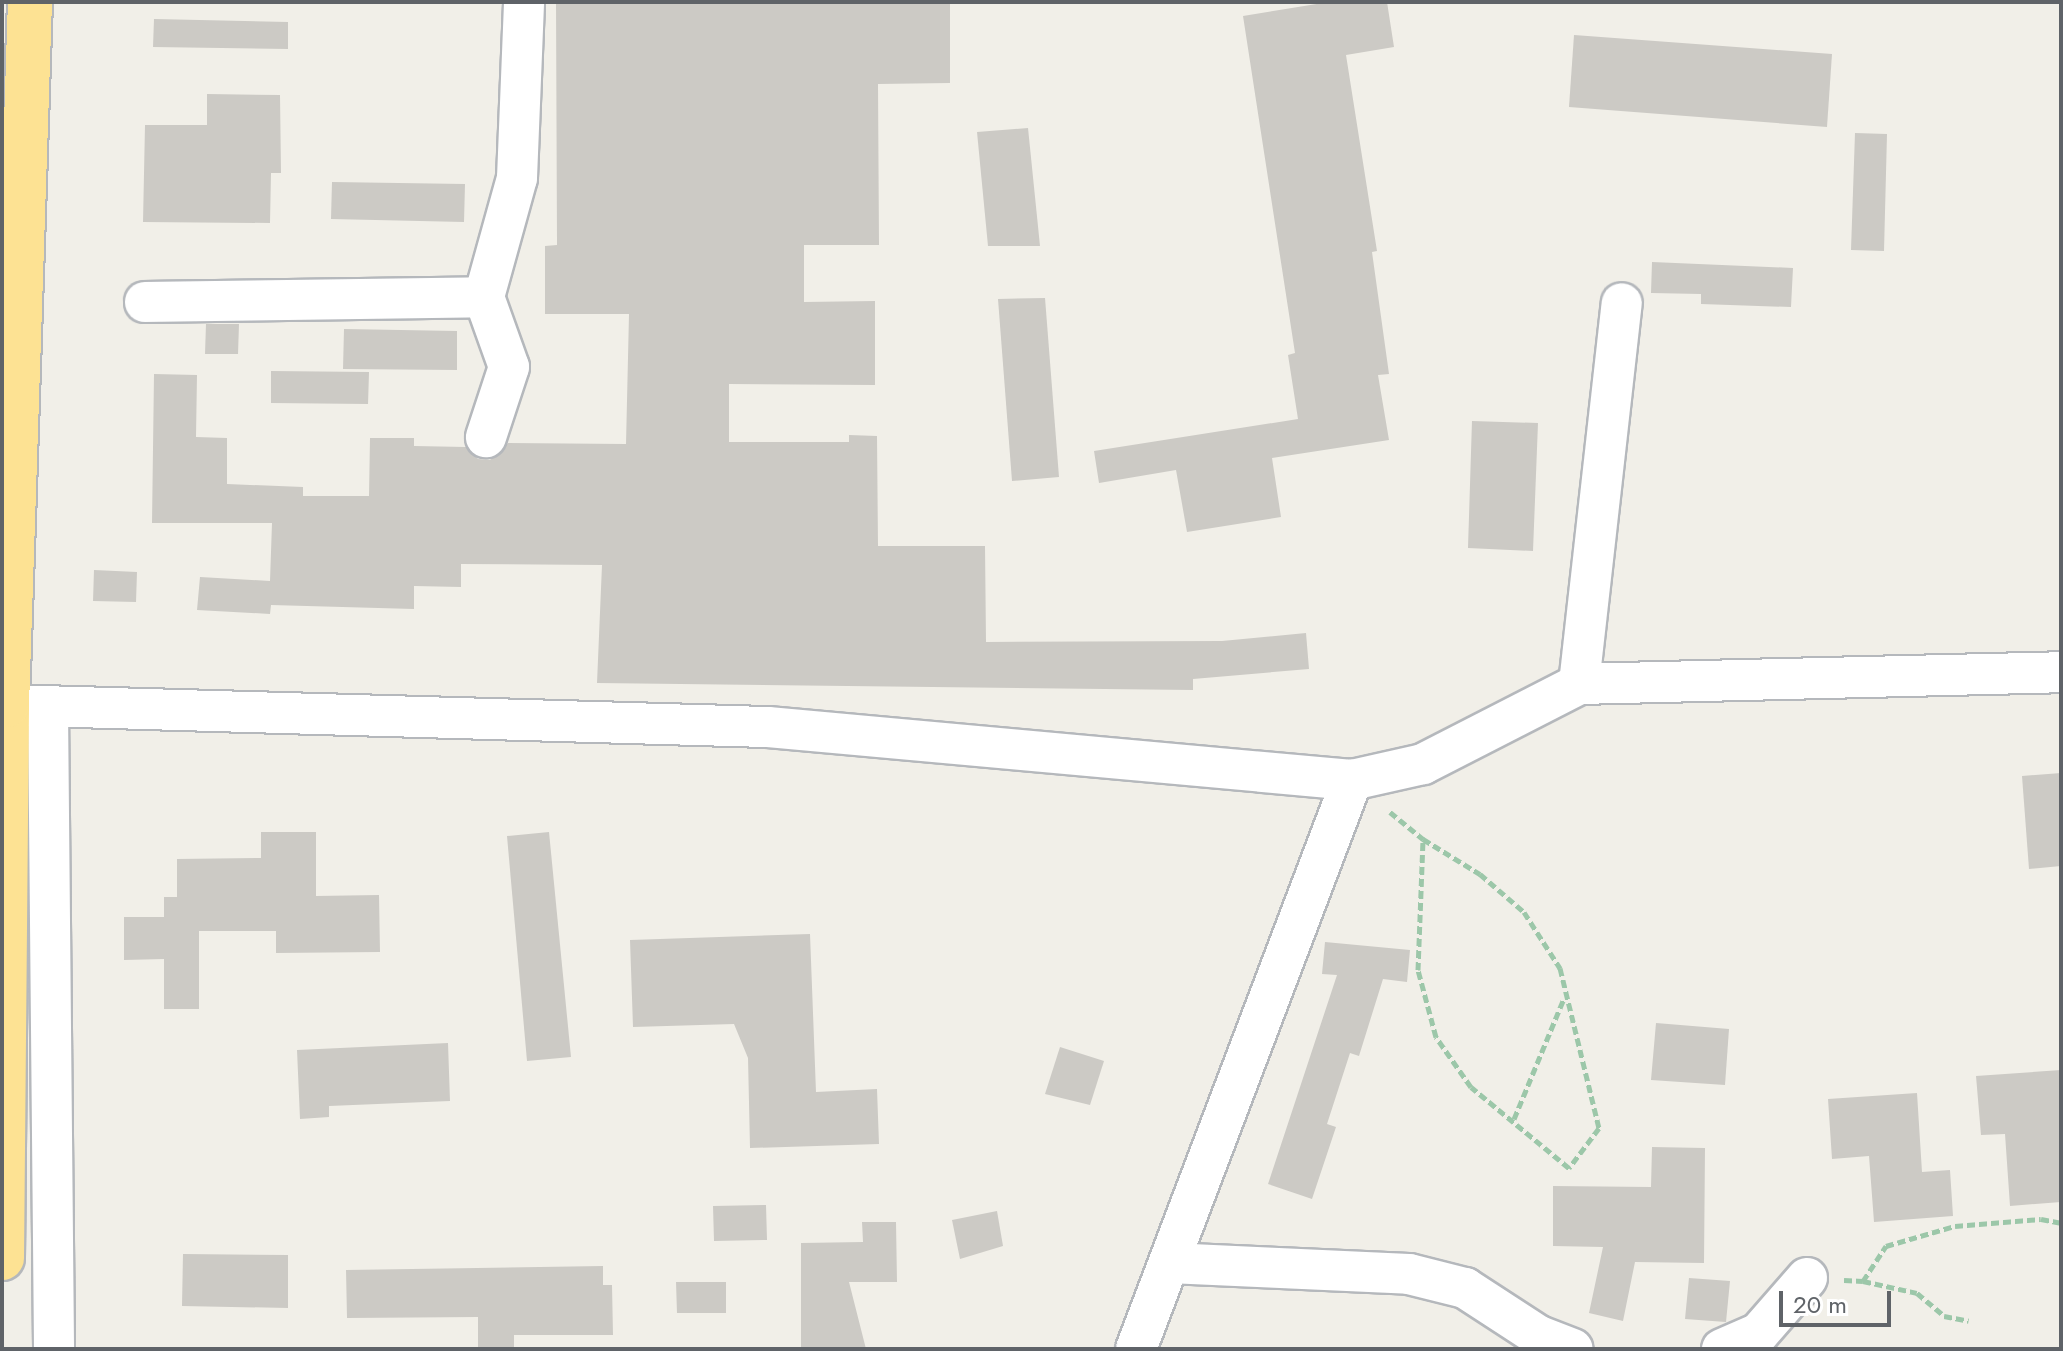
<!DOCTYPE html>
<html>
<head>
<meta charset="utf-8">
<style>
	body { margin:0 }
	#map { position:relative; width:2063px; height:1351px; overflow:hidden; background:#f1efe8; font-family:Jost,sans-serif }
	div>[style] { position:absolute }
	.building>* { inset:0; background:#cccac5 }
	.path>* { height:5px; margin-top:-2.5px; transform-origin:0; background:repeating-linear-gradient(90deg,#9cc7a9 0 8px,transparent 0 12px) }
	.roads { filter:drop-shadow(2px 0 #b5b8bc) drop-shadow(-2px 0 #b5b8bc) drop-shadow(0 2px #b5b8bc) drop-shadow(0 -2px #b5b8bc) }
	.street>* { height:40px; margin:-20px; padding:0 20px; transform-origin:20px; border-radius:20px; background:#fff }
	.highway>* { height:44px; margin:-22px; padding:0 22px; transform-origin:22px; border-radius:22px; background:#fde293 }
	span { translate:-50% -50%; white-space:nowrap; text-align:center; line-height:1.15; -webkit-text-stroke:6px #fff; paint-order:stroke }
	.frame { position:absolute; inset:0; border:4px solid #5f6368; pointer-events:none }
	.scale { position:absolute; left:1779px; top:1291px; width:112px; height:36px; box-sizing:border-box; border:4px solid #5f6368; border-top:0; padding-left:10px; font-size:24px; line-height:28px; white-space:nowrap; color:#5f6368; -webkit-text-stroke:6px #fff; paint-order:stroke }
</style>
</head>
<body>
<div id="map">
	<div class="building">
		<div style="clip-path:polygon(556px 2px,950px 2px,950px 83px,878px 84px,879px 245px,804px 245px,804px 302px,875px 301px,875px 385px,729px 384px,729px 442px,849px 442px,849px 435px,877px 436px,878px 546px,985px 546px,986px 642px,1222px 641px,1306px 633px,1309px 669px,1193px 679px,1193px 690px,597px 683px,602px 565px,461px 564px,461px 587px,414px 586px,414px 609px,271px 605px,270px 614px,197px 610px,200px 577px,270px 581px,272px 523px,152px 523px,154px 374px,197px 375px,196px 437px,227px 438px,227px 484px,303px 487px,303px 496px,369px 496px,370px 438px,414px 438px,414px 446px,466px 447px,478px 459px,490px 460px,508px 443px,626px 444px,629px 314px,545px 314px,545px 246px,557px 245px)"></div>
		<div style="clip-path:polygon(1329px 2px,1387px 2px,1394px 47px,1346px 55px,1377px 251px,1372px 252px,1389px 374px,1378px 375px,1389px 440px,1272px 458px,1281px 517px,1187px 532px,1176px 470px,1099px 483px,1094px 451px,1298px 419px,1288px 355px,1295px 353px,1243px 16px)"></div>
		<div style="clip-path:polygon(154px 19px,288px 22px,288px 49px,153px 47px)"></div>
		<div style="clip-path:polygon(1574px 35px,1832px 54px,1827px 127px,1569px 107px)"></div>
		<div style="clip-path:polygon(207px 94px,280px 95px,281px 173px,271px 173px,270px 223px,143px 222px,145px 125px,207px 125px)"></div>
		<div style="clip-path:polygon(1028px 128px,1040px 246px,988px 246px,977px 132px)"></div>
		<div style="clip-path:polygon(1855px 133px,1887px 134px,1884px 251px,1851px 250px)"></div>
		<div style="clip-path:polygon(332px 182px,465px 184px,464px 222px,331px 219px)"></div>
		<div style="clip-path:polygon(1652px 262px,1793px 268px,1791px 307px,1701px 304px,1701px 294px,1651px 293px)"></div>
		<div style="clip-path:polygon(1045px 298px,1059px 477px,1012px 481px,998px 299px)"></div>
		<div style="clip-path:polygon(206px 324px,239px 324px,238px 354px,205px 354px)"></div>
		<div style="clip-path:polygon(344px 329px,457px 331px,457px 370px,343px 369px)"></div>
		<div style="clip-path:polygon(271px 371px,369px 372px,368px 404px,271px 403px)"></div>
		<div style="clip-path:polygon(1472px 421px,1538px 423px,1533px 551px,1468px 548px)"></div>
		<div style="clip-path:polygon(94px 570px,137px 572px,136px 602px,93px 601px)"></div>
		<div style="clip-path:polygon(2061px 773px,2061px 866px,2029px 869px,2022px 776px)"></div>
		<div style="clip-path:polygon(261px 832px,316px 832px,316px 896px,379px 895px,380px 952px,276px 953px,276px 931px,199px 931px,199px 1009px,164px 1009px,164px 959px,124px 960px,124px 917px,164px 917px,164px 897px,177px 897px,177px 859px,261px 858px)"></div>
		<div style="clip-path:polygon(549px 832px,571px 1057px,527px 1061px,507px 836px)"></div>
		<div style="clip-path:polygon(810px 934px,816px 1092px,877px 1089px,879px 1144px,750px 1148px,748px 1058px,734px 1024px,633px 1027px,630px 940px)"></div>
		<div style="clip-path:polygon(1325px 942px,1410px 950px,1407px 982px,1383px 979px,1359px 1056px,1350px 1053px,1327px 1124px,1336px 1127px,1312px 1199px,1268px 1184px,1337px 975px,1322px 974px)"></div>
		<div style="clip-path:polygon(1656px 1023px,1729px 1029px,1725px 1085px,1651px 1080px)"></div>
		<div style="clip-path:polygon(448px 1043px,450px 1101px,329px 1106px,329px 1117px,300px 1119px,297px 1050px)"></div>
		<div style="clip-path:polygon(1060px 1047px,1104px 1061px,1090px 1105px,1045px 1094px)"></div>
		<div style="clip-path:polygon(2061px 1070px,2061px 1202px,2010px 1206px,2005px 1134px,1981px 1135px,1976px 1076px)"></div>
		<div style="clip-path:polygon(1917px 1093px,1922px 1172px,1950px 1170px,1953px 1216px,1874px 1222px,1869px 1156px,1832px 1159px,1828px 1099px)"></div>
		<div style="clip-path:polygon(1652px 1147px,1705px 1148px,1704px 1263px,1635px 1262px,1623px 1321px,1589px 1313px,1603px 1247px,1553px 1246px,1553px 1186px,1651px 1187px)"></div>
		<div style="clip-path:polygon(766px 1205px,767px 1240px,714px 1241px,713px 1206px)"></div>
		<div style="clip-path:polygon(997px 1211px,1003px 1246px,960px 1259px,952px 1220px)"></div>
		<div style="clip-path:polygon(862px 1222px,896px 1222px,897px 1282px,849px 1282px,866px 1349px,801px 1349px,801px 1243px,863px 1242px)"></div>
		<div style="clip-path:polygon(183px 1254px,288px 1255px,288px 1308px,182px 1306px)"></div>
		<div style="clip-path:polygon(603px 1266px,603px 1285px,612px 1285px,613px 1335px,514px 1335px,514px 1349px,478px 1349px,478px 1317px,347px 1318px,346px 1270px)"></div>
		<div style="clip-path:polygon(1689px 1278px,1730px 1281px,1726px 1322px,1685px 1319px)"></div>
		<div style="clip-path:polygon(676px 1282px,726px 1282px,726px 1313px,677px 1313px)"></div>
	</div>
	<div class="path">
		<div style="left:1390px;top:812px;width:43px;rotate:39.3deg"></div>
		<div style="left:1423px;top:839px;width:67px;rotate:31.6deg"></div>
		<div style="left:1480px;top:874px;width:58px;rotate:40.8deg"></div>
		<div style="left:1524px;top:912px;width:67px;rotate:57.3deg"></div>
		<div style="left:1560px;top:968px;width:165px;rotate:76.3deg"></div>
		<div style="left:1599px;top:1128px;width:50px;rotate:126.9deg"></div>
		<div style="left:1569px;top:1168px;width:127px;rotate:-140.4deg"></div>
		<div style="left:1471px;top:1087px;width:61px;rotate:-125deg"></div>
		<div style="left:1436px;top:1037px;width:69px;rotate:-105deg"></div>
		<div style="left:1418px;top:970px;width:131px;rotate:-87.8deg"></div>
		<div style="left:1514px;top:1119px;width:131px;rotate:-67.5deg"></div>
		<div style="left:1844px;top:1280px;width:19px;rotate:3deg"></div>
		<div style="left:1863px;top:1281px;width:42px;rotate:-56.7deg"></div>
		<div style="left:1886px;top:1246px;width:72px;rotate:-16.2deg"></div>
		<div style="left:1955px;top:1226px;width:86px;rotate:-4.7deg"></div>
		<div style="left:2041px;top:1219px;width:20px;rotate:11deg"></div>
		<div style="left:1863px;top:1281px;width:55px;rotate:12.5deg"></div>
		<div style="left:1917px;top:1293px;width:35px;rotate:40deg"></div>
		<div style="left:1944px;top:1316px;width:25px;rotate:11deg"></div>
	</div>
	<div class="roads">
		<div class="street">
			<div style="left:484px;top:297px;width:74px;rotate:70.3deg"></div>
			<div style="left:509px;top:367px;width:74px;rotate:108.2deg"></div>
			<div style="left:145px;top:302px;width:339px;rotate:-0.8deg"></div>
			<div style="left:484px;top:297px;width:123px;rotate:-74.5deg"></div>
			<div style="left:517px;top:178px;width:176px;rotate:-87.7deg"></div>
			<div style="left:1579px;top:684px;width:383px;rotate:-83.6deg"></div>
			<div style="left:7px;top:705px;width:761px;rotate:1.66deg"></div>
			<div style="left:768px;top:727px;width:586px;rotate:5.19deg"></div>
			<div style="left:1352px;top:780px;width:73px;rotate:-12.7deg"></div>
			<div style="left:1423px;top:764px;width:175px;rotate:-27.1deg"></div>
			<div style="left:1579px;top:684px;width:482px;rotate:-1.4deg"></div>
			<div style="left:48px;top:709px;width:640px;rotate:89.46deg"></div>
			<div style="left:1169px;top:1263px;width:240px;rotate:2.6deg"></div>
			<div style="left:1409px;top:1274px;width:58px;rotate:14deg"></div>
			<div style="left:1465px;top:1288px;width:88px;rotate:33deg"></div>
			<div style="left:1539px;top:1336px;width:36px;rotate:21deg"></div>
			<div style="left:1136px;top:1349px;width:609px;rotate:-69.21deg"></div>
			<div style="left:1722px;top:1349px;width:40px;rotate:-23.4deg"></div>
			<div style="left:1759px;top:1333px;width:73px;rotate:-48.9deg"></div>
		</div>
		<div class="highway">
			<div style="left:2px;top:1258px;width:553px;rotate:-89.48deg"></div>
			<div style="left:7px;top:705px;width:703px;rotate:-88.13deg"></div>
		</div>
	</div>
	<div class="frame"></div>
	<div class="scale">20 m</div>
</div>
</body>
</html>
